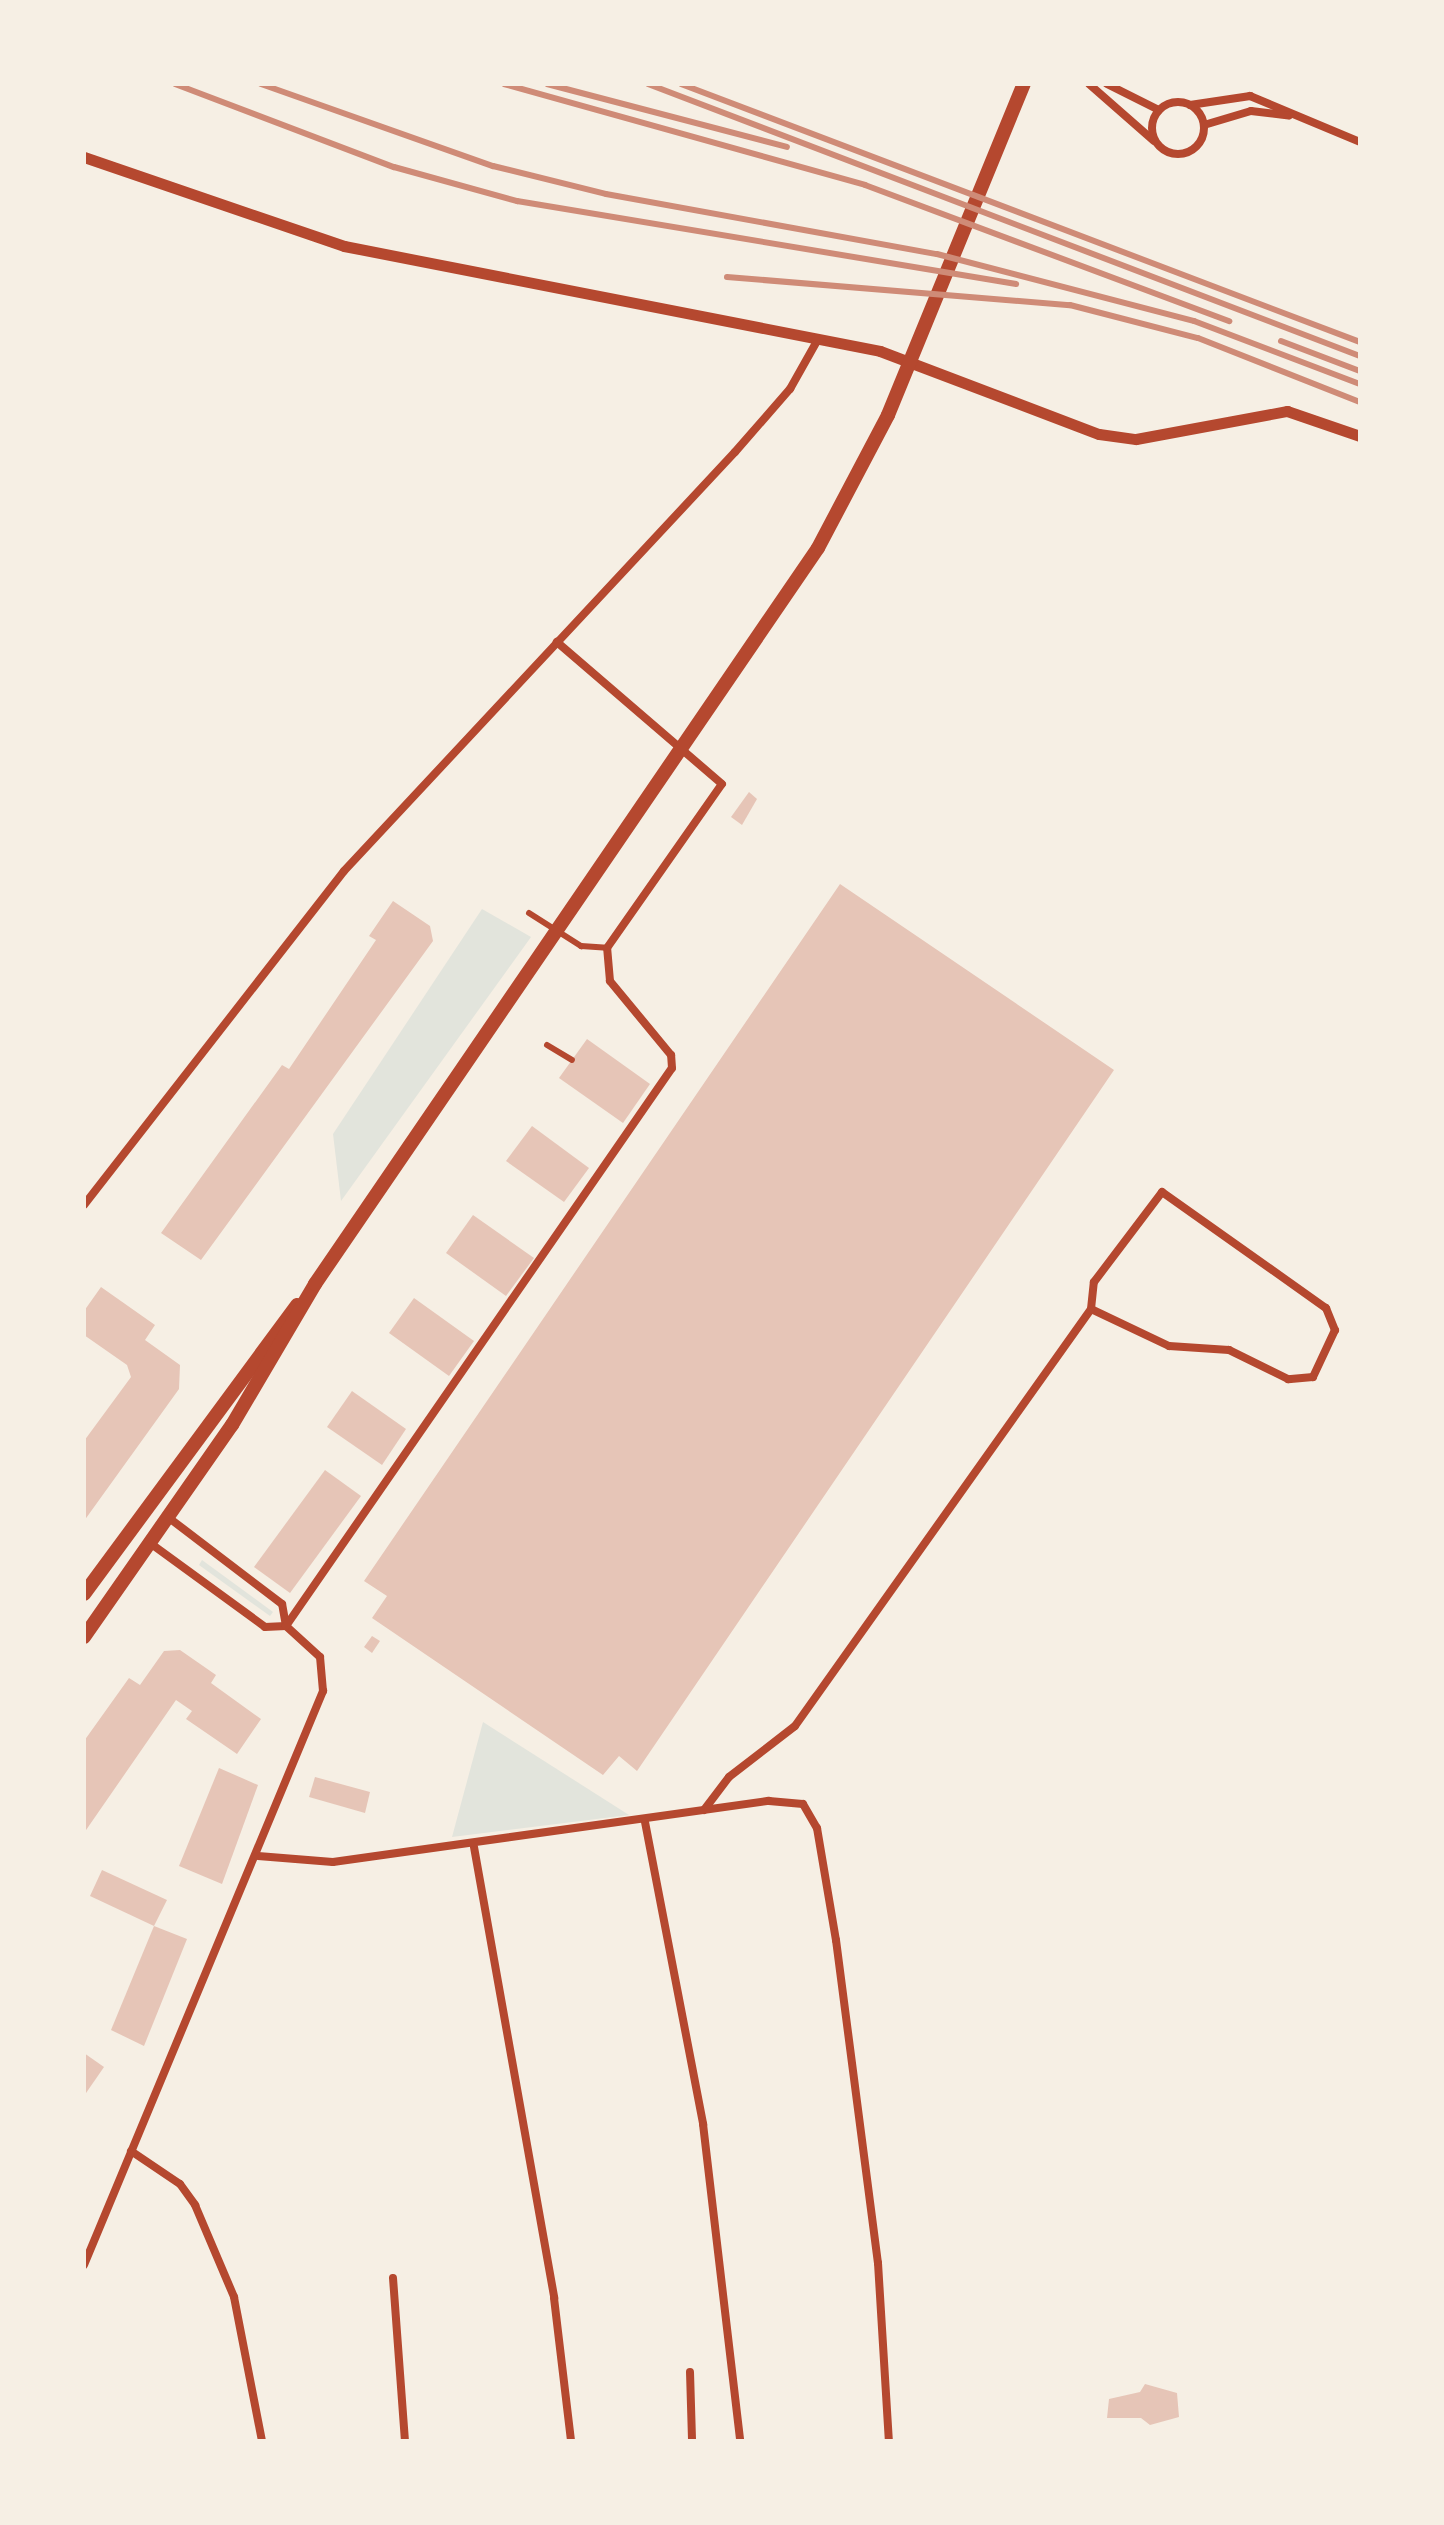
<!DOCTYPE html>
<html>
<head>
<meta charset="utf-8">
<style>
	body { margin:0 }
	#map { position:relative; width:1444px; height:2525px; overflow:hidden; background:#f6efe4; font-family:"PT Sans",sans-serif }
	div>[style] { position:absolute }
	.green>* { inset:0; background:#e2e4dc }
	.building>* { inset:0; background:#e6c5b7 }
	.pedestrian>* { height:6px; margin:-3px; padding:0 3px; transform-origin:3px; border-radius:3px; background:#b5482f }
	.minor>* { height:8px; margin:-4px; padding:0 4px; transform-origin:4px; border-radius:4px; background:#b5482f }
	.minor>.ring { margin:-4px; padding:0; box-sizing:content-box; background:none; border:8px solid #b5482f; border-radius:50% }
	.tertiary>* { height:11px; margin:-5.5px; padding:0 5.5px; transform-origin:5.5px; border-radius:5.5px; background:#b5482f }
	.primary>* { height:14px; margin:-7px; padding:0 7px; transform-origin:7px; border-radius:7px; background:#b5482f }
	.rail>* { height:6px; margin:-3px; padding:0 3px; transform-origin:3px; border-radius:3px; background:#cf8b77 }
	span { translate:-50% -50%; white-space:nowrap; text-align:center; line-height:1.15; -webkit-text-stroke:8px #f6efe4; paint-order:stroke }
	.frame { position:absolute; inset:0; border:86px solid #f6efe4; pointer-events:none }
</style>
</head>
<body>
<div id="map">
	<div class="green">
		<div style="clip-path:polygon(482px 909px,531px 937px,341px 1201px,333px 1134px)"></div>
		<div style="clip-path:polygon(202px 1560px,273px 1612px,270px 1616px,199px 1565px)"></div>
		<div style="clip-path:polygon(483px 1722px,629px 1815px,452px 1837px)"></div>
	</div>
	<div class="building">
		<div style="clip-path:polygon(749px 792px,757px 799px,742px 825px,731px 817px)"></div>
		<div style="clip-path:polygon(840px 884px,1114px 1070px,637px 1771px,619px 1756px,603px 1775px,372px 1618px,387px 1596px,364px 1581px)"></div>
		<div style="clip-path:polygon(393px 901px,430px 926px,433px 941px,201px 1260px,161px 1233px,282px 1065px,289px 1069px,376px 940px,369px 936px)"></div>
		<div style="clip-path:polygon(587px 1039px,650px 1084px,623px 1123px,559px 1078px)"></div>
		<div style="clip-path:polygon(532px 1126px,589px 1168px,564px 1202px,506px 1161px)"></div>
		<div style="clip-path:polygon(473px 1215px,534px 1258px,506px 1296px,446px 1253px)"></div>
		<div style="clip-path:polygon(101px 1287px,155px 1325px,145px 1340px,180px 1365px,179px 1389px,84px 1521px,84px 1441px,131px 1377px,127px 1365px,84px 1335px,84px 1311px)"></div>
		<div style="clip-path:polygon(414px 1298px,474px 1341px,449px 1376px,389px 1333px)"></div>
		<div style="clip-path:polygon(352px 1391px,406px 1429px,382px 1465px,327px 1427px)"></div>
		<div style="clip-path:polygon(325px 1470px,361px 1496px,290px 1593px,254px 1567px)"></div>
		<div style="clip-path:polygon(372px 1636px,380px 1641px,372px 1653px,364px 1647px)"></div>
		<div style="clip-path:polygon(180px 1650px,216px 1675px,211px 1683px,261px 1719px,237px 1754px,186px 1719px,192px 1711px,176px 1700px,84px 1833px,84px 1741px,129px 1678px,140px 1685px,164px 1651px)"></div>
		<div style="clip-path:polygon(219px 1768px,258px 1785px,222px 1884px,179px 1866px)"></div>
		<div style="clip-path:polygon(315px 1777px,370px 1792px,365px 1813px,309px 1797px)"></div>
		<div style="clip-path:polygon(102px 1870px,167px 1900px,154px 1926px,90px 1896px)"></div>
		<div style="clip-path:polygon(154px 1926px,187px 1939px,144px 2046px,111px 2030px)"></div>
		<div style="clip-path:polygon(84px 2053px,104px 2067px,84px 2096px)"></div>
		<div style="clip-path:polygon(1145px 2384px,1177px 2393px,1179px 2417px,1150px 2425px,1141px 2418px,1107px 2418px,1109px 2399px,1140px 2392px)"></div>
	</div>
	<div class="pedestrian">
		<div style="left:529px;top:913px;width:62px;rotate:32.4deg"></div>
		<div style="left:581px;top:946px;width:26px;rotate:4deg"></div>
		<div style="left:547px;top:1045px;width:29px;rotate:31deg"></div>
	</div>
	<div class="minor">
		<div style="left:1089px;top:84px;width:86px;rotate:41.2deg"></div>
		<div style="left:1107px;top:84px;width:58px;rotate:26.6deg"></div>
		<div class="ring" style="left:1152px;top:102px;width:44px;height:44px"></div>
		<div style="left:1190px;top:105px;width:61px;rotate:-8.5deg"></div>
		<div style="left:1250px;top:96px;width:119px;rotate:22.7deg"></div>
		<div style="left:1204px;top:125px;width:49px;rotate:-16.6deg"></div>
		<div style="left:1251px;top:111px;width:38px;rotate:7deg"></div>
		<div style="left:1162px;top:1192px;width:201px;rotate:35.3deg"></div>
		<div style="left:1326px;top:1308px;width:24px;rotate:68deg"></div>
		<div style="left:1335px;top:1330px;width:52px;rotate:115.1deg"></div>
		<div style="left:1313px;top:1377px;width:25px;rotate:175deg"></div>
		<div style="left:1288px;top:1379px;width:66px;rotate:-153.8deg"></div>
		<div style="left:1229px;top:1350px;width:60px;rotate:-176.2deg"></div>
		<div style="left:1169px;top:1346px;width:86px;rotate:-154.6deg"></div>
		<div style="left:1091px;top:1309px;width:27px;rotate:-84deg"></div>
		<div style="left:1094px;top:1282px;width:113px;rotate:-52.9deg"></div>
		<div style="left:84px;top:1205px;width:423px;rotate:-52.1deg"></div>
		<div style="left:344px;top:871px;width:573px;rotate:-46.98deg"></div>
		<div style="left:735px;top:452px;width:84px;rotate:-48.9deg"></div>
		<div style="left:790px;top:389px;width:55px;rotate:-60.6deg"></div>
		<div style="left:150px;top:1543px;width:142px;rotate:36.1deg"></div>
		<div style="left:265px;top:1627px;width:21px;rotate:-3deg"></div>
		<div style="left:286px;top:1626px;width:22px;rotate:-100deg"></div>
		<div style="left:282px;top:1604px;width:143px;rotate:-142.7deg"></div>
		<div style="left:704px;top:1810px;width:41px;rotate:-52.9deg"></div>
		<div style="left:729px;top:1777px;width:83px;rotate:-37.7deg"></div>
		<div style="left:795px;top:1726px;width:511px;rotate:-54.63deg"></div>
		<div style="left:645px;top:1822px;width:308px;rotate:79.1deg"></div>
		<div style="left:703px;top:2124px;width:319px;rotate:83.3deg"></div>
		<div style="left:474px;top:1847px;width:458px;rotate:79.9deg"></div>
		<div style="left:554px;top:2298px;width:144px;rotate:83.2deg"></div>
		<div style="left:258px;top:1856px;width:75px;rotate:4.6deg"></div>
		<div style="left:333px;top:1862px;width:440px;rotate:-8deg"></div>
		<div style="left:769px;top:1801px;width:34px;rotate:5deg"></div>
		<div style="left:803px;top:1804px;width:28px;rotate:60deg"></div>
		<div style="left:817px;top:1828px;width:114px;rotate:80.4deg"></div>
		<div style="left:836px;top:1940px;width:326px;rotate:82.6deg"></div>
		<div style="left:878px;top:2263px;width:178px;rotate:86.5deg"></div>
		<div style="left:131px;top:2151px;width:59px;rotate:34deg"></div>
		<div style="left:180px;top:2184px;width:26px;rotate:54deg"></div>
		<div style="left:195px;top:2205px;width:100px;rotate:67deg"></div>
		<div style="left:234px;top:2297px;width:147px;rotate:79deg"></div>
		<div style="left:84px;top:2265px;width:622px;rotate:-67.39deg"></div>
		<div style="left:323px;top:1691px;width:34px;rotate:-95deg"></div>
		<div style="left:320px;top:1657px;width:46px;rotate:-137.6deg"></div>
		<div style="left:286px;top:1626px;width:678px;rotate:-55.33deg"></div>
		<div style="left:672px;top:1068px;width:13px;rotate:-94deg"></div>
		<div style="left:671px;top:1055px;width:96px;rotate:-129.5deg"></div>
		<div style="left:610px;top:981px;width:33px;rotate:-95deg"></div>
		<div style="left:607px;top:948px;width:200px;rotate:-55deg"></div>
		<div style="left:722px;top:784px;width:218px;rotate:-139.3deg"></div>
		<div style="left:393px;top:2278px;width:163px;rotate:85.8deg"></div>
		<div style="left:690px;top:2372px;width:69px;rotate:88.3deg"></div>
	</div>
	<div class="tertiary">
		<div style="left:84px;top:157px;width:275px;rotate:18.9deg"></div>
		<div style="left:344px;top:246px;width:546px;rotate:11.08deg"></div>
		<div style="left:880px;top:351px;width:234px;rotate:20.8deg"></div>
		<div style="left:1099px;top:434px;width:37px;rotate:8deg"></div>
		<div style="left:1136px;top:439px;width:154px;rotate:-10.5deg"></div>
		<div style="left:1287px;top:411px;width:77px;rotate:18.9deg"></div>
	</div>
	<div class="primary">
		<div style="left:84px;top:1594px;width:359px;rotate:-53.6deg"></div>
		<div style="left:84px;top:1637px;width:259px;rotate:-55.1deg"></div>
		<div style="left:232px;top:1425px;width:164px;rotate:-59.5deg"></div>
		<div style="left:315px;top:1284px;width:891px;rotate:-55.65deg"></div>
		<div style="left:818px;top:548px;width:150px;rotate:-62.2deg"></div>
		<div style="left:888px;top:415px;width:358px;rotate:-67.7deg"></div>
	</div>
	<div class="rail">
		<div style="left:175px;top:84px;width:234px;rotate:20.8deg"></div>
		<div style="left:394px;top:167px;width:128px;rotate:15.5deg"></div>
		<div style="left:517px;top:201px;width:506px;rotate:9.44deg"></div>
		<div style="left:261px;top:84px;width:246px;rotate:19.5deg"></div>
		<div style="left:493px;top:166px;width:116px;rotate:13.9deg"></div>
		<div style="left:606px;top:194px;width:336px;rotate:10.3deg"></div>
		<div style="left:937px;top:254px;width:266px;rotate:14.6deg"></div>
		<div style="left:1194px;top:321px;width:178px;rotate:20.8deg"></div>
		<div style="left:504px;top:84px;width:375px;rotate:15.6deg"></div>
		<div style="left:865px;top:185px;width:389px;rotate:20.5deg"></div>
		<div style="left:547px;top:84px;width:248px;rotate:14.7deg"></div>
		<div style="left:648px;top:84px;width:762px;rotate:20.91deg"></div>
		<div style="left:681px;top:84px;width:726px;rotate:20.81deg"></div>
		<div style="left:727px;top:277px;width:344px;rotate:4.7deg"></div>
		<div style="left:1070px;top:305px;width:132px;rotate:14.5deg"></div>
		<div style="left:1198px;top:338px;width:174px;rotate:21.6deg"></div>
		<div style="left:1281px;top:341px;width:85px;rotate:20.8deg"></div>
	</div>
	<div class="frame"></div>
</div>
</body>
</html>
